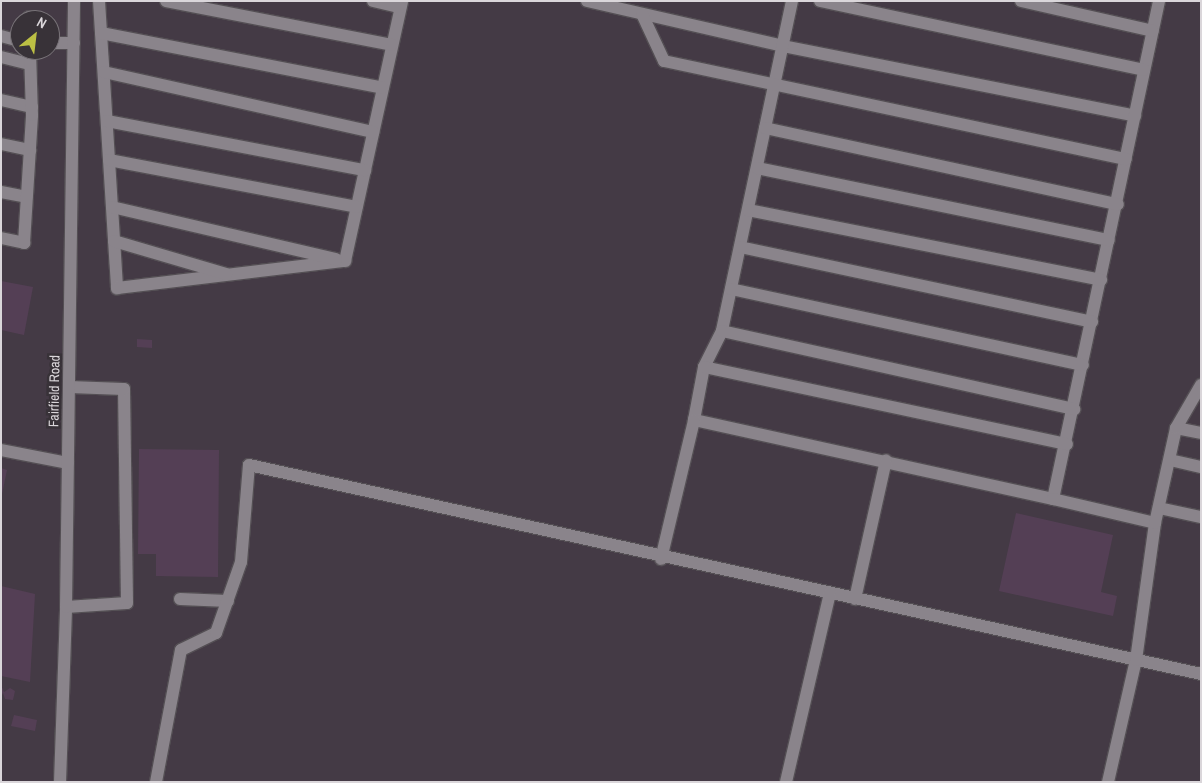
<!DOCTYPE html>
<html>
<head>
<meta charset="utf-8">
<style>
	body { margin:0 }
	#map { position:relative; width:1202px; height:783px; overflow:hidden; background:#383238; font-family:"Archivo Narrow",sans-serif }
	div>[style] { position:absolute }
	.built>* { inset:0; background:#443a45 }
	.building>* { inset:0; background:#543f55 }
	.roads { filter:drop-shadow(1px 0 #544f54) drop-shadow(-1px 0 #544f54) drop-shadow(0 1px #544f54) drop-shadow(0 -1px #544f54) }
	.minor>* { height:12px; margin:-6px; padding:0 6px; transform-origin:6px; border-radius:6px; background:#8a848b }
	span { translate:-50% -50%; white-space:nowrap; text-align:center; line-height:1.15; -webkit-text-stroke:5px #383238; paint-order:stroke }
	.street-label { font-size:14px; color:#dad6da }
	.frame { position:absolute; inset:0; border:2px solid #dad6da; pointer-events:none }
	.north { position:absolute; left:10px; top:10px; width:50px; height:50px; box-sizing:border-box; background:#383238; border:1px solid #797479; border-radius:50%; rotate:29deg; font-size:14px; font-weight:700; line-height:20px; text-align:center; color:#dad6da }
	.north::after { content:''; display:block; margin:auto; width:18px; height:22px; background:#bcbf44; clip-path:polygon(50% 0,100% 100%,50% 72%,0 100%) }
</style>
</head>
<body>
<div id="map">
	<div class="built">
		<div style="clip-path:polygon(evenodd,1px 1px,1201px 1px,1201px 782px,1px 782px,1px 1px,20px 20px,50px 20px,50px 50px,20px 50px,20px 20px)"></div>
	</div>
	<div class="building">
		<div style="clip-path:polygon(1px 281px,33px 287px,24px 335px,1px 330px)"></div>
		<div style="clip-path:polygon(137px 339px,152px 340px,152px 348px,137px 347px)"></div>
		<div style="clip-path:polygon(139px 449px,219px 450px,218px 577px,156px 576px,156px 554px,138px 554px)"></div>
		<div style="clip-path:polygon(1px 468px,7px 470px,2px 494px,1px 494px)"></div>
		<div style="clip-path:polygon(1016px 513px,1113px 535px,1101px 592px,1117px 596px,1113px 616px,999px 591px)"></div>
		<div style="clip-path:polygon(1px 586px,35px 594px,30px 682px,1px 676px)"></div>
		<div style="clip-path:polygon(1px 685px,4px 692px,10px 688px,15px 691px,13px 700px,5px 699px,3px 693px,1px 697px)"></div>
		<div style="clip-path:polygon(14px 715px,37px 720px,35px 731px,11px 726px)"></div>
	</div>
	<div class="roads">
		<div class="minor">
			<div style="left:99px;top:1px;width:288px;rotate:86.4deg"></div>
			<div style="left:117px;top:288px;width:230px;rotate:-6.8deg"></div>
			<div style="left:345px;top:261px;width:266px;rotate:-77.6deg"></div>
			<div style="left:166px;top:1px;width:230px;rotate:11deg"></div>
			<div style="left:373px;top:1px;width:28px;rotate:13deg"></div>
			<div style="left:587px;top:1px;width:201px;rotate:12.9deg"></div>
			<div style="left:783px;top:46px;width:359px;rotate:11.2deg"></div>
			<div style="left:792px;top:1px;width:337px;rotate:102deg"></div>
			<div style="left:722px;top:331px;width:40px;rotate:116.6deg"></div>
			<div style="left:704px;top:367px;width:54px;rotate:100.7deg"></div>
			<div style="left:694px;top:420px;width:368px;rotate:12.4deg"></div>
			<div style="left:1053px;top:499px;width:509px;rotate:-77.98deg"></div>
			<div style="left:820px;top:1px;width:331px;rotate:12deg"></div>
			<div style="left:1021px;top:1px;width:135px;rotate:12.8deg"></div>
			<div style="left:642px;top:14px;width:52px;rotate:64.9deg"></div>
			<div style="left:664px;top:61px;width:472px;rotate:12deg"></div>
			<div style="left:29px;top:17px;width:3px;rotate:90deg"></div>
			<div style="left:101px;top:33px;width:287px;rotate:11deg"></div>
			<div style="left:1px;top:36px;width:20px;rotate:15deg"></div>
			<div style="left:50px;top:43px;width:24px"></div>
			<div style="left:1px;top:57px;width:30px;rotate:14deg"></div>
			<div style="left:104px;top:72px;width:276px;rotate:12.6deg"></div>
			<div style="left:1px;top:100px;width:32px;rotate:13deg"></div>
			<div style="left:107px;top:121px;width:263px;rotate:10.8deg"></div>
			<div style="left:765px;top:128px;width:361px;rotate:12.2deg"></div>
			<div style="left:1px;top:144px;width:30px;rotate:12deg"></div>
			<div style="left:109px;top:160px;width:252px;rotate:10.7deg"></div>
			<div style="left:757px;top:168px;width:359px;rotate:11.6deg"></div>
			<div style="left:1px;top:192px;width:26px;rotate:11deg"></div>
			<div style="left:112px;top:207px;width:230px;rotate:13.1deg"></div>
			<div style="left:748px;top:210px;width:360px;rotate:11.2deg"></div>
			<div style="left:1px;top:238px;width:24px;rotate:12deg"></div>
			<div style="left:24px;top:243px;width:128px;rotate:-86.4deg"></div>
			<div style="left:32px;top:115px;width:65px;rotate:-91.8deg"></div>
			<div style="left:114px;top:241px;width:117px;rotate:16.4deg"></div>
			<div style="left:740px;top:247px;width:360px;rotate:12deg"></div>
			<div style="left:731px;top:289px;width:360px;rotate:12.2deg"></div>
			<div style="left:722px;top:331px;width:361px;rotate:12.5deg"></div>
			<div style="left:704px;top:367px;width:371px;rotate:12deg"></div>
			<div style="left:1176px;top:428px;width:25px;rotate:11deg"></div>
			<div style="left:1px;top:450px;width:68px;rotate:11deg"></div>
			<div style="left:1170px;top:460px;width:32px;rotate:13deg"></div>
			<div style="left:1053px;top:499px;width:105px;rotate:13.2deg"></div>
			<div style="left:1159px;top:508px;width:43px;rotate:12.1deg"></div>
			<div style="left:661px;top:559px;width:143px;rotate:-76.6deg"></div>
			<div style="left:180px;top:599px;width:48px;rotate:2.4deg"></div>
			<div style="left:855px;top:599px;width:142px;rotate:-77.4deg"></div>
			<div style="left:66px;top:607px;width:61px;rotate:-3.8deg"></div>
			<div style="left:127px;top:603px;width:214px;rotate:-90.8deg"></div>
			<div style="left:124px;top:389px;width:55px;rotate:-177.9deg"></div>
			<div style="left:60px;top:782px;width:175px;rotate:-88deg"></div>
			<div style="left:66px;top:607px;width:606px;rotate:-89.24deg"></div>
			<div style="left:156px;top:782px;width:134px;rotate:-79.3deg"></div>
			<div style="left:181px;top:650px;width:39px;rotate:-26deg"></div>
			<div style="left:216px;top:633px;width:75px;rotate:-70.6deg"></div>
			<div style="left:241px;top:562px;width:97px;rotate:-85.3deg"></div>
			<div style="left:249px;top:465px;width:975px;rotate:12.38deg"></div>
			<div style="left:786px;top:782px;width:194px;rotate:-76.9deg"></div>
			<div style="left:1108px;top:782px;width:125px;rotate:-77.1deg"></div>
			<div style="left:1136px;top:660px;width:138px;rotate:-82.1deg"></div>
			<div style="left:1155px;top:523px;width:97px;rotate:-77.5deg"></div>
			<div style="left:1176px;top:428px;width:50px;rotate:-59.8deg"></div>
		</div>
	</div>
	<div class="street-label">
		<span style="left:54px;top:391px;rotate:-89deg">Fairfield Road</span>
	</div>
	<div class="frame"></div>
	<div class="north">N</div>
</div>
</body>
</html>
